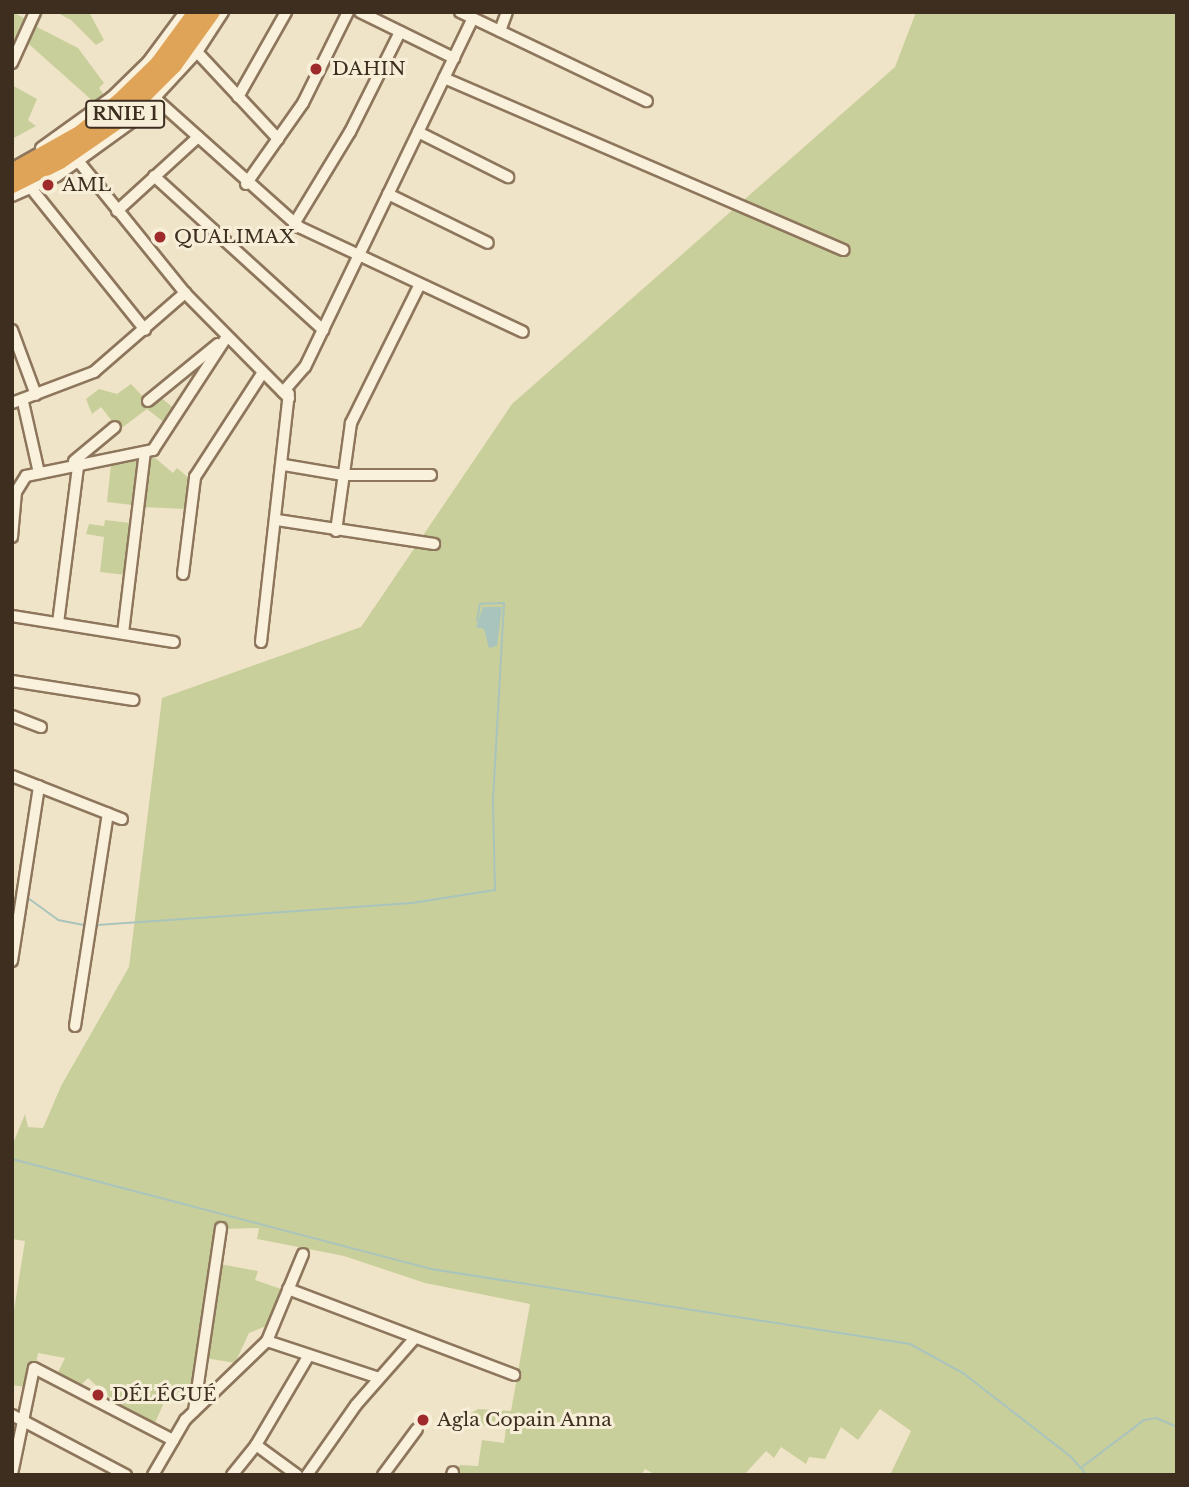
<!DOCTYPE html>
<html>
<head>
<meta charset="utf-8">
<style>
	body { margin:0 }
	#map { position:relative; width:1189px; height:1487px; overflow:hidden; background:#f0e4c8; font-family:"Libre Baskerville",serif }
	div>[style] { position:absolute }
	.green>* { inset:0; background:#c9cf9b }
	.water>* { inset:0; background:#a9c4bc }
	.stream>* { height:2px; margin:-1px; padding:0 1px; transform-origin:1px; border-radius:1px; background:#a9c4bc }
	.roads { filter:drop-shadow(2px 0 #8d765c) drop-shadow(-2px 0 #8d765c) drop-shadow(0 2px #8d765c) drop-shadow(0 -2px #8d765c) }
	.minor>* { height:10px; margin:-5px; padding:0 5px; transform-origin:5px; border-radius:5px; background:#faf1dc }
	.highway>* { height:16px; margin:-8px; padding:0 8px; transform-origin:8px; border-radius:8px; background:#e0a458 }
	.dots>* { width:19px; height:19px; translate:-50% -50%; box-sizing:border-box; border:4px solid #f7eed8; border-radius:50% }
	span { translate:-50% -50%; white-space:nowrap; text-align:center; line-height:1.15; -webkit-text-stroke:6px #f7eed8; paint-order:stroke }
	.shield-label span { padding:2px 5px; background:#f7eed8; border:2px solid; border-radius:5px; -webkit-text-stroke-width:0 }
	.shield-label { font-size:18px; color:#3d2e20; font-weight:700 }
	.poi-label { font-size:19px; color:#3d2e20 }
	.left { translate:0 -50%; text-align:left }
	.frame { position:absolute; inset:0; border:14px solid #3d2e20; pointer-events:none }
</style>
</head>
<body>
<div id="map">
	<div class="green">
		<div style="clip-path:polygon(12px 12px,24px 18px,28px 12px,44px 12px,37px 27px,78px 48px,104px 83px,99px 88px,104px 95px,95px 103px,22px 38px,12px 60px)"></div>
		<div style="clip-path:polygon(56px 12px,89px 12px,104px 40px,96px 45px,71px 20px)"></div>
		<div style="clip-path:polygon(916px 12px,1177px 12px,1177px 1475px,890px 1475px,911px 1431px,880px 1409px,858px 1440px,841px 1427px,825px 1459px,809px 1457px,806px 1464px,781px 1447px,774px 1458px,766px 1451px,744px 1475px,656px 1475px,645px 1469px,641px 1475px,455px 1475px,460px 1465px,478px 1466px,482px 1440px,504px 1443px,506px 1428px,457px 1422px,478px 1409px,511px 1411px,530px 1304px,425px 1283px,344px 1256px,257px 1239px,259px 1228px,224px 1229px,220px 1264px,258px 1271px,255px 1280px,284px 1290px,271px 1324px,249px 1333px,235px 1363px,205px 1358px,199px 1395px,167px 1396px,154px 1425px,125px 1412px,88px 1378px,78px 1388px,56px 1377px,65px 1358px,38px 1353px,36px 1363px,28px 1363px,25px 1387px,12px 1385px,12px 1322px,25px 1241px,12px 1239px,12px 1146px,25px 1114px,28px 1127px,43px 1128px,61px 1086px,129px 967px,162px 698px,361px 627px,512px 404px,895px 67px)"></div>
		<div style="clip-path:polygon(12px 85px,37px 99px,28px 120px,36px 126px,12px 139px)"></div>
		<div style="clip-path:polygon(131px 384px,150px 404px,160px 397px,175px 409px,165px 423px,147px 409px,119px 430px,101px 407px,92px 414px,86px 399px,99px 389px,117px 394px)"></div>
		<div style="clip-path:polygon(154px 457px,173px 473px,177px 468px,190px 479px,185px 509px,143px 507px,149px 460px)"></div>
		<div style="clip-path:polygon(139px 458px,132px 505px,107px 502px,111px 464px)"></div>
		<div style="clip-path:polygon(105px 520px,131px 523px,126px 575px,100px 572px,104px 537px,86px 534px,89px 524px,104px 526px)"></div>
	</div>
	<div class="water">
		<div style="clip-path:polygon(483px 607px,502px 607px,497px 646px,489px 648px,484px 629px,476px 627px)"></div>
	</div>
	<div class="stream">
		<div style="left:28px;top:898px;width:37px;rotate:36deg"></div>
		<div style="left:58px;top:920px;width:26px;rotate:11deg"></div>
		<div style="left:97px;top:925px;width:316px;rotate:-4deg"></div>
		<div style="left:412px;top:903px;width:84px;rotate:-8.9deg"></div>
		<div style="left:495px;top:890px;width:90px;rotate:-91.3deg"></div>
		<div style="left:493px;top:800px;width:197px;rotate:-86.8deg"></div>
		<div style="left:504px;top:603px;width:24px;rotate:178deg"></div>
		<div style="left:480px;top:604px;width:17px;rotate:100deg"></div>
		<div style="left:12px;top:1159px;width:433px;rotate:14.7deg"></div>
		<div style="left:431px;top:1269px;width:485px;rotate:8.9deg"></div>
		<div style="left:910px;top:1344px;width:60px;rotate:28.7deg"></div>
		<div style="left:963px;top:1373px;width:135px;rotate:37.8deg"></div>
		<div style="left:1070px;top:1456px;width:25px;rotate:48deg"></div>
		<div style="left:1082px;top:1467px;width:78px;rotate:-37.2deg"></div>
		<div style="left:1144px;top:1420px;width:12px;rotate:-9deg"></div>
		<div style="left:1156px;top:1418px;width:23px;rotate:23deg"></div>
	</div>
	<div class="roads">
		<div class="minor">
			<div style="left:360px;top:12px;width:105px;rotate:26.1deg"></div>
			<div style="left:460px;top:12px;width:207px;rotate:25.5deg"></div>
			<div style="left:500px;top:31px;width:20px;rotate:-70deg"></div>
			<div style="left:197px;top:52px;width:119px;rotate:47deg"></div>
			<div style="left:12px;top:63px;width:56px;rotate:-65.7deg"></div>
			<div style="left:444px;top:78px;width:435px;rotate:23.3deg"></div>
			<div style="left:238px;top:97px;width:98px;rotate:-60.5deg"></div>
			<div style="left:157px;top:100px;width:191px;rotate:41.8deg"></div>
			<div style="left:299px;top:227px;width:247px;rotate:25.1deg"></div>
			<div style="left:418px;top:132px;width:101px;rotate:26.6deg"></div>
			<div style="left:41px;top:148px;width:87px;rotate:-35.7deg"></div>
			<div style="left:112px;top:97px;width:50px;rotate:-44.2deg"></div>
			<div style="left:148px;top:62px;width:62px;rotate:-53.5deg"></div>
			<div style="left:79px;top:162px;width:169px;rotate:51deg"></div>
			<div style="left:185px;top:293px;width:148px;rotate:45.3deg"></div>
			<div style="left:154px;top:176px;width:229px;rotate:42.3deg"></div>
			<div style="left:246px;top:184px;width:99px;rotate:-54.9deg"></div>
			<div style="left:303px;top:103px;width:102px;rotate:-63.7deg"></div>
			<div style="left:31px;top:188px;width:182px;rotate:51.2deg"></div>
			<div style="left:388px;top:194px;width:111px;rotate:26.1deg"></div>
			<div style="left:12px;top:196px;width:49px;rotate:-24deg"></div>
			<div style="left:57px;top:176px;width:94px;rotate:-35.9deg"></div>
			<div style="left:133px;top:121px;width:94px;rotate:-47.2deg"></div>
			<div style="left:197px;top:52px;width:48px;rotate:-57deg"></div>
			<div style="left:117px;top:211px;width:110px;rotate:-42.4deg"></div>
			<div style="left:294px;top:224px;width:108px;rotate:-58.7deg"></div>
			<div style="left:350px;top:132px;width:112px;rotate:-63.4deg"></div>
			<div style="left:12px;top:330px;width:69px;rotate:69.7deg"></div>
			<div style="left:283px;top:392px;width:33px;rotate:-49deg"></div>
			<div style="left:305px;top:367px;width:387px;rotate:-64.3deg"></div>
			<div style="left:148px;top:401px;width:90px;rotate:-39.2deg"></div>
			<div style="left:23px;top:402px;width:73px;rotate:77.3deg"></div>
			<div style="left:12px;top:403px;width:88px;rotate:-20.7deg"></div>
			<div style="left:94px;top:372px;width:121px;rotate:-41deg"></div>
			<div style="left:74px;top:461px;width:53px;rotate:-39.7deg"></div>
			<div style="left:284px;top:465px;width:60px;rotate:9.6deg"></div>
			<div style="left:343px;top:475px;width:88px"></div>
			<div style="left:277px;top:520px;width:159px;rotate:8.7deg"></div>
			<div style="left:336px;top:531px;width:109px;rotate:-82.1deg"></div>
			<div style="left:351px;top:423px;width:155px;rotate:-63.6deg"></div>
			<div style="left:12px;top:537px;width:45px;rotate:-84.9deg"></div>
			<div style="left:16px;top:492px;width:19px;rotate:-58deg"></div>
			<div style="left:26px;top:476px;width:130px;rotate:-11.6deg"></div>
			<div style="left:153px;top:450px;width:134px;rotate:-56.9deg"></div>
			<div style="left:183px;top:574px;width:98px;rotate:-82.9deg"></div>
			<div style="left:195px;top:477px;width:123px;rotate:-57deg"></div>
			<div style="left:12px;top:616px;width:164px;rotate:9.1deg"></div>
			<div style="left:58px;top:623px;width:166px;rotate:-82.7deg"></div>
			<div style="left:123px;top:633px;width:182px;rotate:-83.1deg"></div>
			<div style="left:261px;top:642px;width:250px;rotate:-83.6deg"></div>
			<div style="left:12px;top:681px;width:123px;rotate:8.9deg"></div>
			<div style="left:12px;top:716px;width:31px;rotate:21deg"></div>
			<div style="left:12px;top:776px;width:118px;rotate:21.4deg"></div>
			<div style="left:12px;top:961px;width:177px;rotate:-81.2deg"></div>
			<div style="left:75px;top:1026px;width:215px;rotate:-81.2deg"></div>
			<div style="left:288px;top:1289px;width:242px;rotate:20.8deg"></div>
			<div style="left:267px;top:1341px;width:118px;rotate:18.3deg"></div>
			<div style="left:194px;top:1411px;width:185px;rotate:-81.6deg"></div>
			<div style="left:12px;top:1415px;width:129px;rotate:27.8deg"></div>
			<div style="left:256px;top:1445px;width:51px;rotate:36.2deg"></div>
			<div style="left:12px;top:1474px;width:108px;rotate:-78.3deg"></div>
			<div style="left:34px;top:1368px;width:157px;rotate:27.4deg"></div>
			<div style="left:153px;top:1475px;width:64px;rotate:-59.8deg"></div>
			<div style="left:185px;top:1420px;width:114px;rotate:-43.9deg"></div>
			<div style="left:267px;top:1341px;width:94px;rotate:-67.5deg"></div>
			<div style="left:232px;top:1475px;width:38px;rotate:-51deg"></div>
			<div style="left:256px;top:1445px;width:104px;rotate:-59.5deg"></div>
			<div style="left:307px;top:1475px;width:85px;rotate:-55deg"></div>
			<div style="left:356px;top:1405px;width:88px;rotate:-48.7deg"></div>
			<div style="left:383px;top:1475px;width:57px;rotate:-53.5deg"></div>
			<div style="left:452px;top:1475px;width:3px;rotate:-72deg"></div>
		</div>
		<div class="highway">
			<div style="left:12px;top:172px;width:79px;rotate:-29.5deg"></div>
			<div style="left:81px;top:133px;width:50px;rotate:-39.4deg"></div>
			<div style="left:120px;top:101px;width:53px;rotate:-44.2deg"></div>
			<div style="left:158px;top:64px;width:64px;rotate:-53.8deg"></div>
			<div style="left:12px;top:185px;width:54px;rotate:-26.6deg"></div>
			<div style="left:60px;top:161px;width:72px;rotate:-34.8deg"></div>
			<div style="left:119px;top:120px;width:78px;rotate:-45deg"></div>
			<div style="left:174px;top:65px;width:65px;rotate:-54.4deg"></div>
		</div>
	</div>
	<div class="dots">
		<div style="left:316px;top:69px;background:#9e2a2b"></div>
		<div style="left:48px;top:185px;background:#9e2a2b"></div>
		<div style="left:160px;top:237px;background:#9e2a2b"></div>
		<div style="left:98px;top:1395px;background:#9e2a2b"></div>
		<div style="left:423px;top:1420px;background:#9e2a2b"></div>
	</div>
	<div class="shield-label">
		<span style="left:125px;top:114px">RNIE 1</span>
	</div>
	<div class="poi-label">
		<span class="left" style="left:332px;top:69px">DAHIN</span>
		<span class="left" style="left:62px;top:185px">AML</span>
		<span class="left" style="left:174px;top:237px">QUALIMAX</span>
		<span class="left" style="left:112px;top:1395px">DÉLÉGUÉ</span>
		<span class="left" style="left:437px;top:1420px">Agla Copain Anna</span>
	</div>
	<div class="frame"></div>
</div>
</body>
</html>
